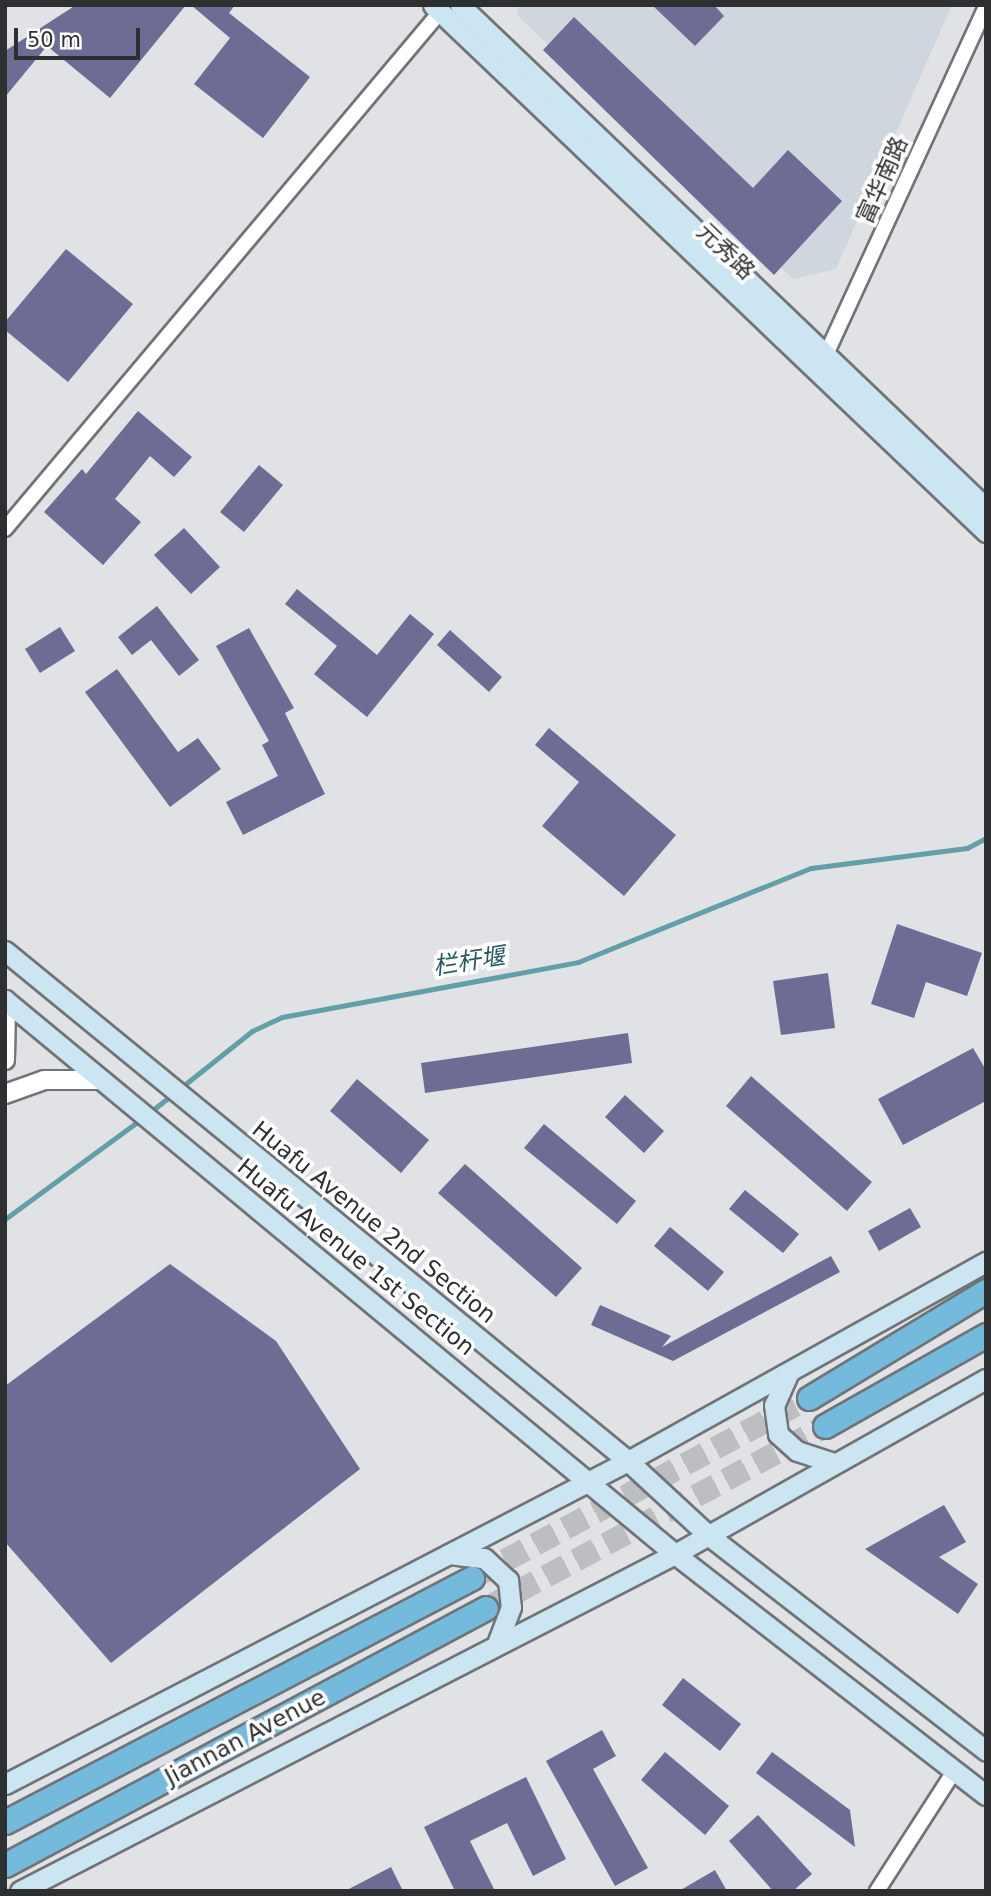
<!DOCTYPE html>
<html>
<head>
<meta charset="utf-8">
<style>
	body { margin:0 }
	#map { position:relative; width:991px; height:1896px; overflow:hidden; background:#e0e2e5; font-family:"DejaVu Sans","Noto Sans SC",sans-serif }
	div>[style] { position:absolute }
	.built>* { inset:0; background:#d0d6de }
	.stream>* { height:5px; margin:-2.5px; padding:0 2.5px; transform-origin:2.5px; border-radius:2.5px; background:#629fa6 }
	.building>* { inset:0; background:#6d6c95 }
	.trunk-tunnel>* { height:23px; margin-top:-11.5px; transform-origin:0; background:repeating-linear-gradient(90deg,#bcbec1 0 23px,transparent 0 34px) }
	.roads { filter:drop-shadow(2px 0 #717376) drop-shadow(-2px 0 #717376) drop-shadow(0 2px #717376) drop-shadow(0 -2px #717376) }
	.minor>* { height:14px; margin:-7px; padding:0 7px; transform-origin:7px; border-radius:7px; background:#fff }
	.tertiary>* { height:18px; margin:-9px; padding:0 9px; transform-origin:9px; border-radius:9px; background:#fff }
	.secondary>* { height:19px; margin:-9.5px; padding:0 9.5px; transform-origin:9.5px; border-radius:9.5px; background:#cbe5f2 }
	.trunk>* { height:23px; margin:-11.5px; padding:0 11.5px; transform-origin:11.5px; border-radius:11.5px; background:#74badc }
	span { translate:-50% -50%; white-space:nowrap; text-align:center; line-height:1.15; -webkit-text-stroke:7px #fff; paint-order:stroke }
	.street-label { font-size:23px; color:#2e2f30 }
	.water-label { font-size:24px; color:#24595f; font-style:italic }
	.frame { position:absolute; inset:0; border:7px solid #2e2f30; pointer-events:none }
	.scale { position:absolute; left:14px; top:28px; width:126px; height:32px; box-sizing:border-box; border:4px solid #2e2f30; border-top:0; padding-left:9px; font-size:21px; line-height:24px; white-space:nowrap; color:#2e2f30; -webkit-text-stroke:5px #fff; paint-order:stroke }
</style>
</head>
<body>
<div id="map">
	<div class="built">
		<div style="clip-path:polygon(518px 5px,952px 5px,836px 269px,793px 279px,517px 15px)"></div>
	</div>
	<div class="stream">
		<div style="left:149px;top:1113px;width:132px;rotate:-38.5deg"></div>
		<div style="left:252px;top:1031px;width:33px;rotate:-25deg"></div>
		<div style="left:282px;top:1017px;width:301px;rotate:-10.5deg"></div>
		<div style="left:578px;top:962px;width:251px;rotate:-22deg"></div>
		<div style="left:811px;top:868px;width:157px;rotate:-7.3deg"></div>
		<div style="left:967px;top:848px;width:21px;rotate:-28deg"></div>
		<div style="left:5px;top:1219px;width:169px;rotate:-36.3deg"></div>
	</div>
	<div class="building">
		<div style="clip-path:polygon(76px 5px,186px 5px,110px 98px,47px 46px,5px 97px,5px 51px)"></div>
		<div style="clip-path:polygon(191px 5px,235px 5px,229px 13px,310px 77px,263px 138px,194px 84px,230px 38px)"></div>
		<div style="clip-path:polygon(652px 5px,714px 5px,724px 16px,695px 46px)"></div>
		<div style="clip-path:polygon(574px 17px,753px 188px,788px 150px,842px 201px,774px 275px,543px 50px)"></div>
		<div style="clip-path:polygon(66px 249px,133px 304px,68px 382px,5px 330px,5px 322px)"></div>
		<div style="clip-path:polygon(138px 411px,192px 457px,174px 477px,150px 456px,115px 499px,141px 522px,103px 565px,44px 512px,82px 469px,86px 474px)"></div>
		<div style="clip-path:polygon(259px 465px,283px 485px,244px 532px,220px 512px)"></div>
		<div style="clip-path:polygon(184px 528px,220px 567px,191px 594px,154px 555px)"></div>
		<div style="clip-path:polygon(297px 589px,377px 655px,410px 614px,434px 634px,367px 717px,314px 674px,337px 646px,285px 604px)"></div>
		<div style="clip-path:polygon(157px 606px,199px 660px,179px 676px,151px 640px,132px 655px,118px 637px)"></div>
		<div style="clip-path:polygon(60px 627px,75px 651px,40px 673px,25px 649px)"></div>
		<div style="clip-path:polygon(249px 628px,294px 708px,285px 713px,325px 794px,243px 835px,226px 802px,278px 776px,262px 745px,269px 741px,216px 646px)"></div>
		<div style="clip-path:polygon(450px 630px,502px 677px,489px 692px,437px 645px)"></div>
		<div style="clip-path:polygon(117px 669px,178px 752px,198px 738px,221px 769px,170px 807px,85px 692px)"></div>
		<div style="clip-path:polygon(549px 728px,676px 835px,624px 896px,542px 826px,579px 782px,535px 745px)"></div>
		<div style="clip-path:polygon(897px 924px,982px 953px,967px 996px,926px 982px,914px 1018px,871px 1004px)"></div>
		<div style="clip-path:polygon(828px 973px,835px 1028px,781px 1035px,773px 981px)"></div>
		<div style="clip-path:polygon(628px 1033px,632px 1063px,425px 1093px,421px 1063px)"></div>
		<div style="clip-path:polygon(973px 1048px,986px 1070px,986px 1101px,903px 1145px,878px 1099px)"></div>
		<div style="clip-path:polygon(751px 1076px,872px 1182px,847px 1211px,726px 1106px)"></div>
		<div style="clip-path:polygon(357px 1079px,429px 1140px,401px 1173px,330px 1111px)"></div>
		<div style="clip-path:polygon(625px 1095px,664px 1131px,644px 1153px,605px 1117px)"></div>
		<div style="clip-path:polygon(544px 1124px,636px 1201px,617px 1224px,524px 1148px)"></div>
		<div style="clip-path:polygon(465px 1164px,582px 1268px,556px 1297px,438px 1193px)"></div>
		<div style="clip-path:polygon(745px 1190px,799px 1234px,783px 1253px,729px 1209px)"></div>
		<div style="clip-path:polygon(910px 1208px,921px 1227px,879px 1251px,868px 1231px)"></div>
		<div style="clip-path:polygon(670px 1227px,724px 1272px,708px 1291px,654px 1246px)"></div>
		<div style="clip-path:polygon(831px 1256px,840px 1272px,673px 1361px,591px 1325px,600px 1305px,671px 1336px,662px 1347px)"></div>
		<div style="clip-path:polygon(170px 1264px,276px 1341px,360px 1469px,111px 1663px,5px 1542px,5px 1386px)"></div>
		<div style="clip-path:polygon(944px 1505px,966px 1542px,939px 1557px,978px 1584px,958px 1614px,865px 1549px)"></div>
		<div style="clip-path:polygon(683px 1678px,741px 1724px,720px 1751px,662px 1705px)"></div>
		<div style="clip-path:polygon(602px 1730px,616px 1756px,593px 1769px,648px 1868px,615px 1886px,546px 1761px)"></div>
		<div style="clip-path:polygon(665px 1752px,729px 1806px,705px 1835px,641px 1780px)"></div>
		<div style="clip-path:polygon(772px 1752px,850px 1810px,855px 1847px,756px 1773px)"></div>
		<div style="clip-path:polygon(526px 1777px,566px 1859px,533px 1876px,507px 1823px,470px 1841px,495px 1891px,455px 1891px,424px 1827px)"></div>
		<div style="clip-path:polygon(758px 1815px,812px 1874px,793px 1891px,773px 1891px,729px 1841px)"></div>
		<div style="clip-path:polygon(391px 1867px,403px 1891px,345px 1891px)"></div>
		<div style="clip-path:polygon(715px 1870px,727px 1891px,679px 1891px)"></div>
	</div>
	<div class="trunk-tunnel">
		<div style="left:475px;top:1576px;width:378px;rotate:-28.1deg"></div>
		<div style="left:486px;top:1608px;width:385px;rotate:-28.2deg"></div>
	</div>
	<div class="roads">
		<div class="minor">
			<div style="left:823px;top:361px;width:390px;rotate:-65.3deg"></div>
			<div style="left:5px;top:529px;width:676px;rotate:-49.92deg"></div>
			<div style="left:877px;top:1891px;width:144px;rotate:-57.2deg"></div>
		</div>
		<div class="tertiary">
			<div style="left:5px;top:1060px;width:60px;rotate:-89deg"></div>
			<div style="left:5px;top:1094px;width:41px;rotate:-19.7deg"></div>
			<div style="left:44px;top:1080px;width:57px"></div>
		</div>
		<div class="secondary">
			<div style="left:433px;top:5px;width:764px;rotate:43.62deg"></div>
			<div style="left:460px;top:5px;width:728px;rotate:43.72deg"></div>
			<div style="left:5px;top:951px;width:805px;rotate:39.3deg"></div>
			<div style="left:628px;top:1461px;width:109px;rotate:42.8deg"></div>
			<div style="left:708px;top:1535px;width:352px;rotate:37.8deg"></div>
			<div style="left:5px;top:1000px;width:869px;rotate:39.59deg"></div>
			<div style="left:675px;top:1554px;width:393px;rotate:37.8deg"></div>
			<div style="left:789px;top:1372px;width:36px;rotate:114deg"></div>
			<div style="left:774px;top:1405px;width:29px;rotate:82deg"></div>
			<div style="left:778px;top:1434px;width:25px;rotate:42deg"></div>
			<div style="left:797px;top:1451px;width:39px;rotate:18deg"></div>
			<div style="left:449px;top:1554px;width:35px;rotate:7deg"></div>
			<div style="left:484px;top:1558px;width:33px;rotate:43deg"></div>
			<div style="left:508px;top:1580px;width:27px;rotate:84deg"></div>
			<div style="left:511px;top:1607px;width:36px;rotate:111deg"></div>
			<div style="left:5px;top:1784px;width:702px;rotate:-27.4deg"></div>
			<div style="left:628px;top:1461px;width:410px;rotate:-29.1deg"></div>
			<div style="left:20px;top:1891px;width:737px;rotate:-27.23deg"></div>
			<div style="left:675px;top:1554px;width:357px;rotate:-29.4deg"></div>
		</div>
		<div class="trunk">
			<div style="left:809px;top:1398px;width:207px;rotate:-31.2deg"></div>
			<div style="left:825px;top:1426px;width:185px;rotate:-29.5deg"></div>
			<div style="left:5px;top:1822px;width:527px;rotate:-27.59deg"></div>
			<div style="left:5px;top:1865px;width:545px;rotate:-28.12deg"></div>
		</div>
	</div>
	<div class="street-label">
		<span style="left:882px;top:180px;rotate:-66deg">富华南路</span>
		<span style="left:726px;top:251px;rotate:44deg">元秀路</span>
		<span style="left:374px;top:1222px;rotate:39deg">Huafu Avenue 2nd Section</span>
		<span style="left:356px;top:1257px;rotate:39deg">Huafu Avenue 1st Section</span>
		<span style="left:245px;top:1737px;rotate:-28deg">Jiannan Avenue</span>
	</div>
	<div class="water-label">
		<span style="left:469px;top:962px;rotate:-9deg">栏杆堰</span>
	</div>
	<div class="frame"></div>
	<div class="scale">50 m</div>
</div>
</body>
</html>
